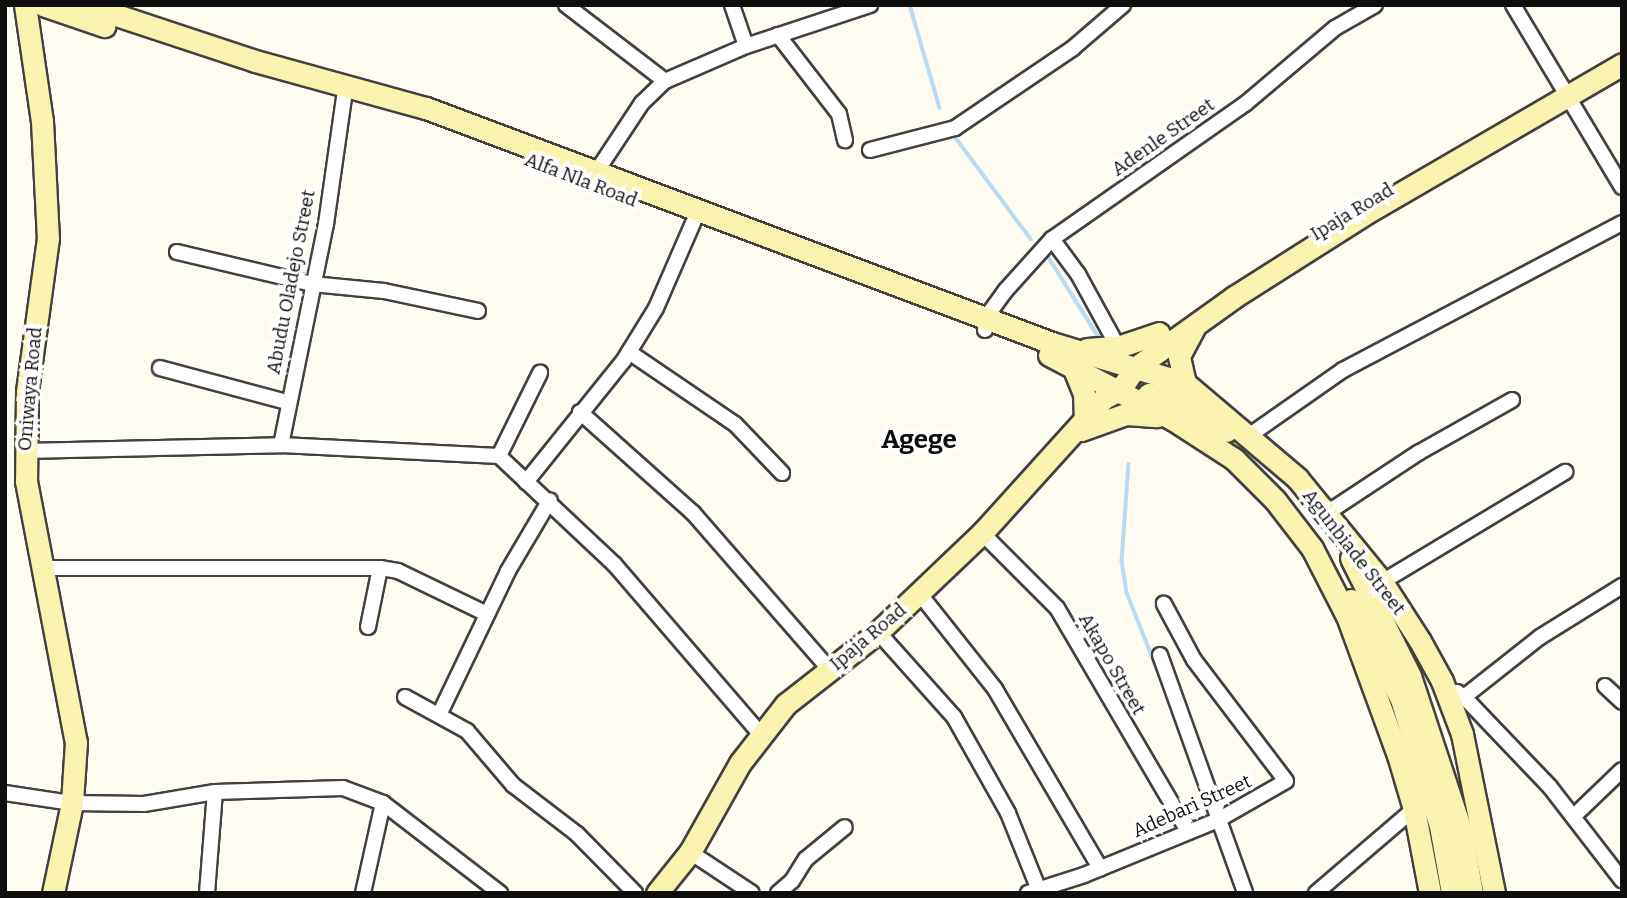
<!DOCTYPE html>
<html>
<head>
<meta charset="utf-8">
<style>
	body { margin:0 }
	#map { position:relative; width:1627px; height:898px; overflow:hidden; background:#fefcf0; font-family:Bitter,serif }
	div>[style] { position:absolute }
	.stream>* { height:3.5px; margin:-1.75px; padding:0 1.75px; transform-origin:1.75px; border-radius:1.75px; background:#b7dbf3 }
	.roads { filter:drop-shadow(2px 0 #414141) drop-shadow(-2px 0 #414141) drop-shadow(0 2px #414141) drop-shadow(0 -2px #414141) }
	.minor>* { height:14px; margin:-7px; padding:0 7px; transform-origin:7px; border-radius:7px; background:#fff }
	.secondary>* { height:21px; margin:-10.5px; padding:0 10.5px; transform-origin:10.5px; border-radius:10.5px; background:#faf3af }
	span { translate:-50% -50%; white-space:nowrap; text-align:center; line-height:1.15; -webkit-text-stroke:7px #fff; paint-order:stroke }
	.street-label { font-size:19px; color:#0e0e0e }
	.district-label { font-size:26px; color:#0e0e0e; font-weight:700 }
	.frame { position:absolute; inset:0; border:7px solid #0e0e0e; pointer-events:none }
</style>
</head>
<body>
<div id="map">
	<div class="stream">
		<div style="left:910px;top:5px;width:107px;rotate:73.8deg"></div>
		<div style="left:953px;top:134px;width:131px;rotate:53.4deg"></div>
		<div style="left:1046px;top:253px;width:98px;rotate:57.9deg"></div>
		<div style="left:1129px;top:464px;width:97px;rotate:94.1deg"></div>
		<div style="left:1122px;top:561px;width:32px;rotate:81deg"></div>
		<div style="left:1127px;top:593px;width:92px;rotate:68.4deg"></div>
	</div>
	<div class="roads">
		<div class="minor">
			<div style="left:566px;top:5px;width:125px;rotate:37.5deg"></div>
			<div style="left:732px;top:5px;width:43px;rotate:71.1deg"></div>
			<div style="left:1513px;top:5px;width:212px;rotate:59.1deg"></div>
			<div style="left:778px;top:35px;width:100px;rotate:52.3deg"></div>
			<div style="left:839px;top:114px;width:27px;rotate:77deg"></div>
			<div style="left:870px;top:150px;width:88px;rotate:-14.5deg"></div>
			<div style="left:955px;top:128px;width:143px;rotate:-34.1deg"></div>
			<div style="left:1073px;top:48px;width:66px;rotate:-40.7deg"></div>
			<div style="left:589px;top:183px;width:96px;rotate:-56.5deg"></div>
			<div style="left:642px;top:103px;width:32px;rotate:-44deg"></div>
			<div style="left:665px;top:81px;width:88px;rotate:-23.4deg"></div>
			<div style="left:746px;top:46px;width:131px;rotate:-18.3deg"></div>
			<div style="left:1052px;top:239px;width:44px;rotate:53.4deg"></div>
			<div style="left:1078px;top:274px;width:83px;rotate:61.3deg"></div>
			<div style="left:177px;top:252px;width:139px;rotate:13.3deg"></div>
			<div style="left:312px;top:284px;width:72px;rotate:5.6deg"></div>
			<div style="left:384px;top:291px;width:96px;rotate:12deg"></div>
			<div style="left:985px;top:330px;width:14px;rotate:-82deg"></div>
			<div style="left:987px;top:316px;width:32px;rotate:-54deg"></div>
			<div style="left:1006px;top:290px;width:69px;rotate:-48deg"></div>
			<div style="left:1052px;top:239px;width:236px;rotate:-35deg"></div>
			<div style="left:1245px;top:104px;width:118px;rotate:-40.2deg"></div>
			<div style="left:1335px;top:28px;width:46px;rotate:-29.9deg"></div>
			<div style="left:629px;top:352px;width:128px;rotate:34.2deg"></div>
			<div style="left:735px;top:424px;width:68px;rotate:46.2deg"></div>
			<div style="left:160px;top:368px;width:131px;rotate:15deg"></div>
			<div style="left:580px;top:412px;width:152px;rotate:41.8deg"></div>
			<div style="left:693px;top:513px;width:208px;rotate:48.9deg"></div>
			<div style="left:1250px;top:435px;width:113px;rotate:-35deg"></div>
			<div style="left:1343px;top:370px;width:315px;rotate:-27.8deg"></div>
			<div style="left:281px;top:445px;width:226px;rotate:-78.5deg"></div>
			<div style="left:326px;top:224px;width:141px;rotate:-81.9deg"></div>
			<div style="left:24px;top:451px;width:257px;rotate:-1.3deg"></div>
			<div style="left:281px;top:445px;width:218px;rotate:2.9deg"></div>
			<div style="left:499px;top:456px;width:159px;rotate:43.2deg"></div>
			<div style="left:615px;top:565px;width:227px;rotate:49.3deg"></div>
			<div style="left:499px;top:456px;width:93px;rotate:-63.7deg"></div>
			<div style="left:526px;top:482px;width:156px;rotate:-51.2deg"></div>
			<div style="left:624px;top:360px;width:61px;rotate:-58.4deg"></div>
			<div style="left:656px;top:308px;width:93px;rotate:-66.5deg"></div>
			<div style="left:1324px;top:515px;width:113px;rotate:-33.4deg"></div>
			<div style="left:1418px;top:453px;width:108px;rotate:-29.4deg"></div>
			<div style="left:982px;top:533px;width:106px;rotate:45deg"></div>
			<div style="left:1057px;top:608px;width:259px;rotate:59.6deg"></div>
			<div style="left:41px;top:568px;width:339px"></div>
			<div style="left:380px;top:568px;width:18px;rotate:9deg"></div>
			<div style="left:398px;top:571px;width:99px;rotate:25.8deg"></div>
			<div style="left:1382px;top:582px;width:214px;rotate:-31deg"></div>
			<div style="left:919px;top:593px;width:122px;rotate:51.6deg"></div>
			<div style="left:995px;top:689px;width:208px;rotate:59.6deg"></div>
			<div style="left:368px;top:627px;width:60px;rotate:-78.5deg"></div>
			<div style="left:878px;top:632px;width:114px;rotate:48.2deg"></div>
			<div style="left:954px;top:717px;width:110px;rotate:60.6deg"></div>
			<div style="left:1008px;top:813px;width:83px;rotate:68.1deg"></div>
			<div style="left:1160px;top:655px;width:253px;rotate:70.3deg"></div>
			<div style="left:1605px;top:686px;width:23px;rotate:43deg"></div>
			<div style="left:1457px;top:692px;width:9px;rotate:36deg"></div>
			<div style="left:1464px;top:697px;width:97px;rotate:-38.3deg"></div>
			<div style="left:1540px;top:637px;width:97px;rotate:-31.9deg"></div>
			<div style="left:405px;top:697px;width:71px;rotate:28.7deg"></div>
			<div style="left:467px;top:731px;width:71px;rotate:49.6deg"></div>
			<div style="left:513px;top:785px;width:81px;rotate:37.4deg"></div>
			<div style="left:577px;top:834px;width:83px;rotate:45.5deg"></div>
			<div style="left:1464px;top:697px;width:124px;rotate:46.3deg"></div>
			<div style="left:1550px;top:787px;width:118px;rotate:52.3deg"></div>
			<div style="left:440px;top:713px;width:157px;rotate:-64.4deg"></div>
			<div style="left:508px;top:571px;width:82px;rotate:-59.4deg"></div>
			<div style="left:5px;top:793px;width:68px;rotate:8.5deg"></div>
			<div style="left:72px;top:803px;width:72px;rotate:0.8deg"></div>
			<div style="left:144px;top:804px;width:72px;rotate:-9.6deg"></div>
			<div style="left:215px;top:792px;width:128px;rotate:-1.8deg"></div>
			<div style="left:343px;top:788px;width:43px;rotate:20.6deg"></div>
			<div style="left:383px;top:803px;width:148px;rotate:37.6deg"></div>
			<div style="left:1574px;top:816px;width:66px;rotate:-43.8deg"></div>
			<div style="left:690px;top:852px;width:74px;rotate:33.5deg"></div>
			<div style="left:207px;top:893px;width:101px;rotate:-85.5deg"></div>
			<div style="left:363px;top:893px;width:92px;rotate:-77.5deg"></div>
			<div style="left:778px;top:893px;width:18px;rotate:-41deg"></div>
			<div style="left:792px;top:881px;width:26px;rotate:-58deg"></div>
			<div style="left:806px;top:859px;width:50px;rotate:-39.4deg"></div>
			<div style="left:1028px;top:893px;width:59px;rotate:-17.8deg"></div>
			<div style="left:1084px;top:875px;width:145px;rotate:-22.3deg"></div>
			<div style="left:1218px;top:820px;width:78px;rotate:-29.8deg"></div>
			<div style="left:1286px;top:781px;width:152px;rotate:-127.2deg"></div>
			<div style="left:1194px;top:660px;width:64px;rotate:-118.2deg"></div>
			<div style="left:1316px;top:893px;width:129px;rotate:-40.6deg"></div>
		</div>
		<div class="secondary">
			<div style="left:25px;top:5px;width:117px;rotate:81.7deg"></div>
			<div style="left:42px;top:121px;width:117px;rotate:87.1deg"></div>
			<div style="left:48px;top:238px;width:155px;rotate:97.8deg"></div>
			<div style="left:27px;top:392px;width:89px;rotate:90.6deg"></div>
			<div style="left:26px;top:481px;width:266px;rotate:79.2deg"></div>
			<div style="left:76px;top:742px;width:61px;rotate:93.8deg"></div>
			<div style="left:72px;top:803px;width:92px;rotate:101.9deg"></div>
			<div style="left:43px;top:5px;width:65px;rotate:19deg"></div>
			<div style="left:86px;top:5px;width:178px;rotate:18.3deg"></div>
			<div style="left:255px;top:61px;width:177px;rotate:15.4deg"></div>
			<div style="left:426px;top:108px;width:669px;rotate:20.58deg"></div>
			<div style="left:1052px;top:343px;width:139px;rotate:16.7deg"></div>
			<div style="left:1185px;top:383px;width:147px;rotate:40.3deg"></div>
			<div style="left:1297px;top:478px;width:134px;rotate:50.7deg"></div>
			<div style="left:1382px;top:582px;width:70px;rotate:57.2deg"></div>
			<div style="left:1420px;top:641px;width:46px;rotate:61.2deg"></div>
			<div style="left:1442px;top:681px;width:57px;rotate:69.3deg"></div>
			<div style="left:1462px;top:734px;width:162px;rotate:78.6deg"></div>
			<div style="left:1087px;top:349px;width:31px;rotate:-4deg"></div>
			<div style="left:1118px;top:347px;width:43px;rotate:-18.9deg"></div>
			<div style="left:1049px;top:355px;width:139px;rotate:27.5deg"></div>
			<div style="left:1172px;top:419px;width:74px;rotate:32.8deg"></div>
			<div style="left:1234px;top:459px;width:58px;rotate:45deg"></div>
			<div style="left:1275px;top:500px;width:61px;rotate:52.4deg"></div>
			<div style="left:1312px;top:548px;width:76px;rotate:62.8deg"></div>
			<div style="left:1347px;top:616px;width:148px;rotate:69.9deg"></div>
			<div style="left:1398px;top:755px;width:56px;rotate:73.5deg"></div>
			<div style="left:1414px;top:809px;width:86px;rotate:79.2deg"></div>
			<div style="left:1072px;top:364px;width:31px;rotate:68deg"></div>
			<div style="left:1084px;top:393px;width:25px;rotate:88deg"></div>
			<div style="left:1185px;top:383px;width:28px;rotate:-103deg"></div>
			<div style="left:1179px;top:356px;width:32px;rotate:-62deg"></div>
			<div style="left:1141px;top:402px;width:11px;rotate:-45deg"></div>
			<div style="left:1149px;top:394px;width:18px;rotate:6deg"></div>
			<div style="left:1167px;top:396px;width:69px;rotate:30.3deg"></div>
			<div style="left:1081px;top:430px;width:48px;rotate:-19.6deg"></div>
			<div style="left:1126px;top:414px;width:31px;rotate:4deg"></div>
			<div style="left:1351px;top:558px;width:132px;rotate:63.4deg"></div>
			<div style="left:1410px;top:676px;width:162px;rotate:71.7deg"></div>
			<div style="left:1461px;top:830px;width:64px;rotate:80.1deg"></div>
			<div style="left:1351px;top:600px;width:111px;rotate:63.2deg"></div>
			<div style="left:1401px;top:699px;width:133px;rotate:72.9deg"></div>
			<div style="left:1440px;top:826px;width:68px;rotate:79.8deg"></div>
			<div style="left:657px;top:893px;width:53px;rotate:-51.2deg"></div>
			<div style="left:690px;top:852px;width:102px;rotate:-60.7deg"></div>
			<div style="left:740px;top:763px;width:75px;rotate:-52.1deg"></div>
			<div style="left:786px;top:704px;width:117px;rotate:-38deg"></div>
			<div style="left:878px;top:632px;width:144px;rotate:-43.6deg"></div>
			<div style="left:982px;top:533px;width:182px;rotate:-47.9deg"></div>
			<div style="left:1104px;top:398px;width:18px;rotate:-27deg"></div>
			<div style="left:1120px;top:390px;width:27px;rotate:-56deg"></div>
			<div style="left:1135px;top:368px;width:122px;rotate:-35.6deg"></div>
			<div style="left:1234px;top:297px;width:153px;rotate:-32.4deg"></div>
			<div style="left:1363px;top:215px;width:300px;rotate:-30.2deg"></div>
		</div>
	</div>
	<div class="street-label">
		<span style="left:1163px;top:137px;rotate:-35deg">Adenle Street</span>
		<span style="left:581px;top:180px;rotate:21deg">Alfa Nla Road</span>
		<span style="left:1352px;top:212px;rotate:-31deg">Ipaja Road</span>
		<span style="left:291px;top:282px;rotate:-79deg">Abudu Oladejo Street</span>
		<span style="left:30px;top:389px;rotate:-85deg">Oniwaya Road</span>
		<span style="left:1354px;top:552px;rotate:52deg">Agunbiade Street</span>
		<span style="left:868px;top:637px;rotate:-40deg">Ipaja Road</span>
		<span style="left:1112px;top:664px;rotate:60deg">Akapo Street</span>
		<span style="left:1192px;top:806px;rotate:-24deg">Adebari Street</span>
	</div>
	<div class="district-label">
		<span style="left:919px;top:440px">Agege</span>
	</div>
	<div class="frame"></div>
</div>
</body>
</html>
